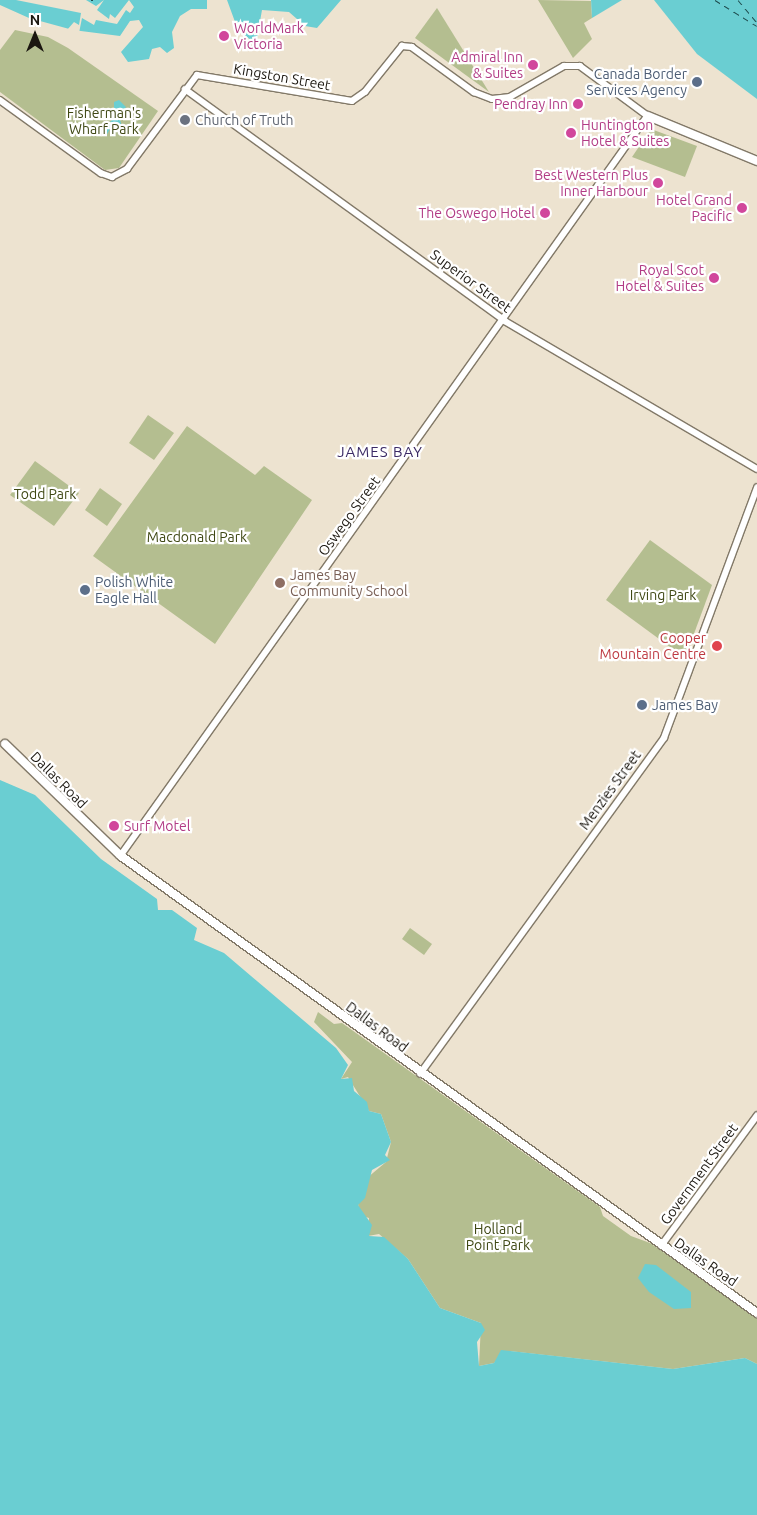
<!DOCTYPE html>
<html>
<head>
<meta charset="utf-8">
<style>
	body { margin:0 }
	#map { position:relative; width:757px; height:1515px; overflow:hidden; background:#ede3d0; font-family:Ubuntu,sans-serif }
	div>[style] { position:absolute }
	.green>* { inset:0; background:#b4be90 }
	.water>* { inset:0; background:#6aced2 }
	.pier>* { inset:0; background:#ede3d0 }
	.ferry>* { height:1px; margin-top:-0.5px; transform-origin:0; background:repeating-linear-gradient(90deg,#1d4b4d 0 6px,transparent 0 11px) }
	.roads { filter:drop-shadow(1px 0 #827968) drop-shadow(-1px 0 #827968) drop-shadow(0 1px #827968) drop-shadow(0 -1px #827968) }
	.minor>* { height:5.5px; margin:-2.75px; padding:0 2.75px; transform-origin:2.75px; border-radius:2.75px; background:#fff }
	.major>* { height:8px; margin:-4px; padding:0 4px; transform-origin:4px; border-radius:4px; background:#fff }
	.dots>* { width:14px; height:14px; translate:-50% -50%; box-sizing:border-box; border:2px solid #fff; border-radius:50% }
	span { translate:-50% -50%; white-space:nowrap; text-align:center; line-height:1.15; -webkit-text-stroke:4.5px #fff; paint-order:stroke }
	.hotel-label { font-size:14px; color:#b23c85 }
	.left { translate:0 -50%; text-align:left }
	.right { translate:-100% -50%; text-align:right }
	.service-label { font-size:14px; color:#4e5e75 }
	.street-label { font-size:14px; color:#1b1710 }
	.park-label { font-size:14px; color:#3f4814 }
	.worship-label { font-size:14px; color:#5b616d }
	.education-label { font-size:14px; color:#785e54 }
	.health-label { font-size:14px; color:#be3a42 }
	.neighbourhood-label { font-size:15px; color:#3b2a65; letter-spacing:1px }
	.north { position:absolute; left:10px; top:10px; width:50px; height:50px; -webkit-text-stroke:4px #fff; paint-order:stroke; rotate:0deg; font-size:14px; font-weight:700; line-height:20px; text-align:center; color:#1b1710 }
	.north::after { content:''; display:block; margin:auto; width:18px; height:22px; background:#1b1710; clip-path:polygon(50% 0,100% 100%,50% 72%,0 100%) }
</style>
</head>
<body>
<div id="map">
	<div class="green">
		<div style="clip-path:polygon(538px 0,591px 1px,592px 18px,584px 23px,592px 39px,573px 58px)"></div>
		<div style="clip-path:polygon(437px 8px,489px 92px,415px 38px)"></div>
		<div style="clip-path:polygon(15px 30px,48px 37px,68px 48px,158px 111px,119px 168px,105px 170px,0 92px,0 50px)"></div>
		<div style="clip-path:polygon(651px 129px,697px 146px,685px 177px,632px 157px)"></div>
		<div style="clip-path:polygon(148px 415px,174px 433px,154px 460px,129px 443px)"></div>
		<div style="clip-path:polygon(187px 426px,255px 475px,264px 466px,312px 500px,215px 644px,93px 556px)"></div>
		<div style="clip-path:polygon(35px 461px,79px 493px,54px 526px,10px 495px)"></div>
		<div style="clip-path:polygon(100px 488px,122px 504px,107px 526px,85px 510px)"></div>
		<div style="clip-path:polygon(650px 540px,712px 585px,685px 658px,606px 600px)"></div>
		<div style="clip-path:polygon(410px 928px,432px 944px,424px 955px,402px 939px)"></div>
		<div style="clip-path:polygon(318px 1012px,334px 1024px,342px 1023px,600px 1207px,603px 1216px,631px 1236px,650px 1243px,757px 1317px,757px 1364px,745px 1358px,673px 1369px,509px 1351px,494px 1363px,479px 1366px,481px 1323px,440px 1308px,408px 1259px,379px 1234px,368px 1236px,369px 1218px,362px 1216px,358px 1205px,367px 1178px,386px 1162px,391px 1142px,381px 1114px,369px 1111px,348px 1077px,341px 1079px,352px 1062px,314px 1022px)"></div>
	</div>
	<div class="water">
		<div style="clip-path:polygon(0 0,207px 0,207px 9px,191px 9px,180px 16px,172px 32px,174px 48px,167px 53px,160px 47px,152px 49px,149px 59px,128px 62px,121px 52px,143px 27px,139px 20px,130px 21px,120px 36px,73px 30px,29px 18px,0 5px)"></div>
		<div style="clip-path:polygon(227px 0,341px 0,317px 28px,305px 26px,289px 12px,262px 10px,256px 44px,238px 30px)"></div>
		<div style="clip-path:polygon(591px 0,622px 0,592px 18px)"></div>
		<div style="clip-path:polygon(654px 0,757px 0,757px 99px,697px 54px)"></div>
		<div style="clip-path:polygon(119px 100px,126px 107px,119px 116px,122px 127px,111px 127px,106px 136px,103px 129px,114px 118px,114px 102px)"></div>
		<div style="clip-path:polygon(0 780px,35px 795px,101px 859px,157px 899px,158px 910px,172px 910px,197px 928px,194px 940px,224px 953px,336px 1048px,348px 1065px,341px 1079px,352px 1078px,354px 1091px,367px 1102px,369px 1111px,381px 1114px,391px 1142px,385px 1155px,390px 1160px,372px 1170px,365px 1198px,358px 1205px,372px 1225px,369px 1236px,384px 1237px,408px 1259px,440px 1308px,481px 1323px,485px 1330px,477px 1342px,479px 1366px,494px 1363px,501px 1350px,673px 1369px,745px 1358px,757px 1364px,757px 1515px,0 1515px)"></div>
		<div style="clip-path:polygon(645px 1264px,656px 1265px,691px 1292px,691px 1308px,674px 1309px,649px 1292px,638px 1278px)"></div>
	</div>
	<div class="pier">
		<div style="clip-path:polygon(16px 0,86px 0,96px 6px,104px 0,97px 10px,109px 19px,110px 14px,115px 18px,129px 0,134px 7px,130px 13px,126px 10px,117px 24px,96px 20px,94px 25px,82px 18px,79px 33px,67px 30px,74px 22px,79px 25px,81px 13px)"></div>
	</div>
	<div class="ferry">
		<div style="left:91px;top:0;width:2px"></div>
		<div style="left:715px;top:0;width:49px;rotate:31.8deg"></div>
		<div style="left:738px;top:0;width:30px;rotate:50deg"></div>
	</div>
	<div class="roads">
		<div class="minor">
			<div style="left:185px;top:89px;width:395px;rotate:35.9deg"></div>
			<div style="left:505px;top:321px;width:292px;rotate:30.4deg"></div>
			<div style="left:0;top:100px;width:125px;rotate:35.9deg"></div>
			<div style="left:101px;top:173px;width:12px;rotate:20deg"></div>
			<div style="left:112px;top:177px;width:17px;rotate:-28deg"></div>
			<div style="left:127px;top:169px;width:117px;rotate:-53.3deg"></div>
			<div style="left:197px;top:75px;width:157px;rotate:9.5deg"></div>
			<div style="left:352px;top:101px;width:16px;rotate:-35deg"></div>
			<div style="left:365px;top:92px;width:59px;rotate:-51.2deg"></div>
			<div style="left:402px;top:46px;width:10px;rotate:6deg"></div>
			<div style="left:412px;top:47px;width:77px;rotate:36deg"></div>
			<div style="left:474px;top:92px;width:19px;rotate:21deg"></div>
			<div style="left:492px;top:99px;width:18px;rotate:-6deg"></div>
			<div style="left:510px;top:97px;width:62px;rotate:-29.9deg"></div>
			<div style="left:564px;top:66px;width:16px"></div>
			<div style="left:580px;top:66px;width:84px;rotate:36.3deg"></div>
			<div style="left:648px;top:116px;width:908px;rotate:125.46deg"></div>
			<div style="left:420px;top:1074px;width:415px;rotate:-54deg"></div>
			<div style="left:664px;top:738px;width:267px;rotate:-69.6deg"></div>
			<div style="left:661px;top:1246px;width:162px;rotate:-53.6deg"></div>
		</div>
		<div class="major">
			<div style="left:648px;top:116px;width:118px;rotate:22.4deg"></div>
			<div style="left:5px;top:744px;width:161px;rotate:44deg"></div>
			<div style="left:121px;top:856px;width:783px;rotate:35.7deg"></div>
		</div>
	</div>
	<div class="dots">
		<div style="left:224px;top:36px;background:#d1479c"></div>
		<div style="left:533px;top:65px;background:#d1479c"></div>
		<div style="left:697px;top:82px;background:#5c6f8a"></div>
		<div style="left:578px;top:104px;background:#d1479c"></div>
		<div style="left:185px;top:120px;background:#6b7280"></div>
		<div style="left:571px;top:133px;background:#d1479c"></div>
		<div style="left:658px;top:183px;background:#d1479c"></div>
		<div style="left:742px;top:208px;background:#d1479c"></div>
		<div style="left:545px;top:213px;background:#d1479c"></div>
		<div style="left:714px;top:278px;background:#d1479c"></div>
		<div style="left:280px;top:583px;background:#8d6e63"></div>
		<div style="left:85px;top:590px;background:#5c6f8a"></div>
		<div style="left:717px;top:646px;background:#e0444e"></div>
		<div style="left:642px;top:705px;background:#5c6f8a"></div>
		<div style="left:114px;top:826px;background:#d1479c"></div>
	</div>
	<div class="hotel-label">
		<span class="left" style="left:234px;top:36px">WorldMark<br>Victoria</span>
		<span class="right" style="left:523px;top:65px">Admiral Inn<br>&amp; Suites</span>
		<span class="right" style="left:568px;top:104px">Pendray Inn</span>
		<span class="left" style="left:581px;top:133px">Huntington<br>Hotel &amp; Suites</span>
		<span class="right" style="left:648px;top:183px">Best Western Plus<br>Inner Harbour</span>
		<span class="right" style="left:732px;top:208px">Hotel Grand<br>Pacific</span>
		<span class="right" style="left:535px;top:213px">The Oswego Hotel</span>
		<span class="right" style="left:704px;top:278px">Royal Scot<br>Hotel &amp; Suites</span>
		<span class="left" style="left:124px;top:826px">Surf Motel</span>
	</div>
	<div class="service-label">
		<span class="right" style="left:687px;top:82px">Canada Border<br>Services Agency</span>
		<span class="left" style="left:95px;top:590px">Polish White<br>Eagle Hall</span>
		<span class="left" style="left:652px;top:705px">James Bay</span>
	</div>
	<div class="street-label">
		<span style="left:282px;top:77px;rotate:10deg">Kingston Street</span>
		<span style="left:471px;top:281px;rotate:36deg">Superior Street</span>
		<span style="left:349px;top:516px;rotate:-54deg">Oswego Street</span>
		<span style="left:59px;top:780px;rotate:45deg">Dallas Road</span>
		<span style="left:610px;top:790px;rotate:-54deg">Menzies Street</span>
		<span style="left:377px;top:1027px;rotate:37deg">Dallas Road</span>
		<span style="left:699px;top:1174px;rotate:-54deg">Government Street</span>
		<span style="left:706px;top:1262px;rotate:35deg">Dallas Road</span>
	</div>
	<div class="park-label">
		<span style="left:104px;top:121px">Fisherman's<br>Wharf Park</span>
		<span style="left:45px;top:494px">Todd Park</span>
		<span style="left:197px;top:537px">Macdonald Park</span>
		<span style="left:663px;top:595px">Irving Park</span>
		<span style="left:498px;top:1237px">Holland<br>Point Park</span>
	</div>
	<div class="worship-label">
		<span class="left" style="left:195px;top:120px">Church of Truth</span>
	</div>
	<div class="education-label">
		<span class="left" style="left:290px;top:583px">James Bay<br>Community School</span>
	</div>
	<div class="health-label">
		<span class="right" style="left:706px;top:646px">Cooper<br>Mountain Centre</span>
	</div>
	<div class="neighbourhood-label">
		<span style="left:380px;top:452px">JAMES BAY</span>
	</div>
	<div class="north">N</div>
</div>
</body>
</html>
